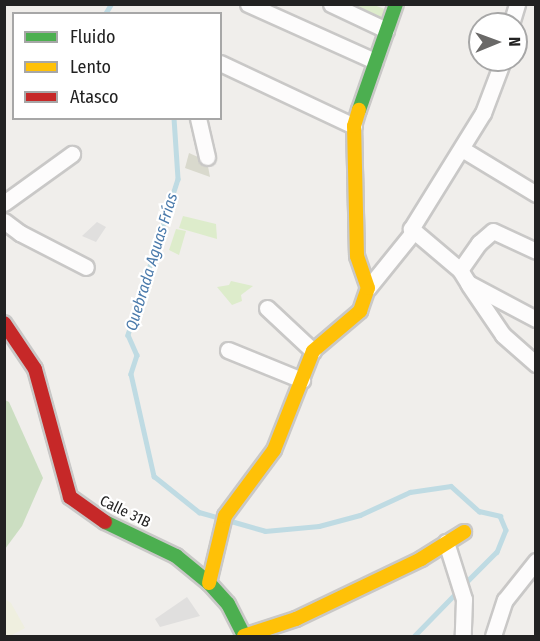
<!DOCTYPE html>
<html>
<head>
<meta charset="utf-8">
<style>
	body { margin:0 }
	#map { position:relative; width:540px; height:641px; overflow:hidden; background:#f0eeeb; font-family:"Fira Sans Condensed",sans-serif }
	div>[style] { position:absolute }
	.construction>* { inset:0; background:#d9d9cd }
	.farmland>* { inset:0; background:#efefdf }
	.grass>* { inset:0; background:#ddeccb }
	.forest>* { inset:0; background:#cbdec1 }
	.parking>* { inset:0; background:#e0dfde }
	.stream>* { height:4.5px; margin:-2.25px; padding:0 2.25px; transform-origin:2.25px; border-radius:2.25px; background:#bfdbe3 }
	.roads { filter:drop-shadow(2px 0 #c9c8c7) drop-shadow(-2px 0 #c9c8c7) drop-shadow(0 2px #c9c8c7) drop-shadow(0 -2px #c9c8c7) }
	.street>* { height:15px; margin:-7.5px; padding:0 7.5px; transform-origin:7.5px; border-radius:7.5px; background:#fdfcfc }
	.fast>* { height:14px; margin:-7px; padding:0 7px; transform-origin:7px; border-radius:7px; background:#4caf50 }
	.slow>* { height:14px; margin:-7px; padding:0 7px; transform-origin:7px; border-radius:7px; background:#ffc107 }
	.jam>* { height:14px; margin:-7px; padding:0 7px; transform-origin:7px; border-radius:7px; background:#c62828 }
	span { translate:-50% -50%; white-space:nowrap; text-align:center; line-height:1.15; -webkit-text-stroke:4.5px #fff; paint-order:stroke }
	.street-label { font-size:15px; color:#222 }
	.water-label { font-size:16px; color:#4a7aab; font-style:italic }
	.frame { position:absolute; inset:0; border:6px solid #222; pointer-events:none }
	.legend { position:absolute; left:12px; top:12px; width:210px; height:108px; box-sizing:border-box; background:#fff; border:2px solid #a7a7a7; margin:0; padding:8px 10px; list-style:none; font-size:18px; color:#222 }
	.legend li { display:flex; align-items:center; gap:12px; height:30px }
	.legend b { width:30px; border:2px solid #a7a7a7 }
	.north { position:absolute; left:468px; top:12px; width:60px; height:60px; box-sizing:border-box; background:#fff; border:2px solid #a7a7a7; border-radius:50%; rotate:89deg; font-size:16px; font-weight:700; line-height:24px; text-align:center; color:#222 }
	.north::after { content:''; display:block; margin:auto; width:21px; height:27px; background:#6a6968; clip-path:polygon(50% 0,100% 100%,50% 72%,0 100%) }
</style>
</head>
<body>
<div id="map">
	<div class="construction">
		<div style="clip-path:polygon(189px 153px,207px 161px,210px 177px,185px 168px)"></div>
	</div>
	<div class="farmland">
		<div style="clip-path:polygon(5px 599px,11px 603px,25px 628px,10px 636px,5px 636px)"></div>
	</div>
	<div class="grass">
		<div style="clip-path:polygon(354px 4px,374px 5px,390px 11px,384px 27px,351px 12px)"></div>
		<div style="clip-path:polygon(183px 216px,216px 224px,217px 239px,179px 228px)"></div>
		<div style="clip-path:polygon(176px 229px,186px 231px,179px 255px,169px 250px)"></div>
		<div style="clip-path:polygon(231px 281px,253px 286px,241px 295px,242px 301px,232px 305px,217px 287px,229px 285px)"></div>
	</div>
	<div class="forest">
		<div style="clip-path:polygon(5px 400px,9px 402px,43px 478px,22px 526px,5px 549px)"></div>
	</div>
	<div class="parking">
		<div style="clip-path:polygon(97px 222px,106px 227px,96px 242px,82px 236px)"></div>
		<div style="clip-path:polygon(187px 597px,200px 616px,160px 627px,155px 619px)"></div>
	</div>
	<div class="stream">
		<div style="left:105px;top:14px;width:12px;rotate:-59deg"></div>
		<div style="left:174px;top:118px;width:61px;rotate:86.2deg"></div>
		<div style="left:178px;top:179px;width:164px;rotate:107.8deg"></div>
		<div style="left:128px;top:335px;width:22px;rotate:66deg"></div>
		<div style="left:137px;top:355px;width:20px;rotate:108deg"></div>
		<div style="left:131px;top:374px;width:105px;rotate:77.3deg"></div>
		<div style="left:154px;top:476px;width:58px;rotate:38.7deg"></div>
		<div style="left:199px;top:512px;width:22px;rotate:16deg"></div>
		<div style="left:231px;top:521px;width:35px;rotate:16deg"></div>
		<div style="left:265px;top:531px;width:54px;rotate:-5.3deg"></div>
		<div style="left:319px;top:526px;width:42px;rotate:-15deg"></div>
		<div style="left:360px;top:515px;width:55px;rotate:-24.7deg"></div>
		<div style="left:410px;top:492px;width:41px;rotate:-8.3deg"></div>
		<div style="left:451px;top:486px;width:38px;rotate:42deg"></div>
		<div style="left:479px;top:511px;width:22px;rotate:13deg"></div>
		<div style="left:500px;top:516px;width:15px;rotate:67deg"></div>
		<div style="left:506px;top:530px;width:24px;rotate:112deg"></div>
		<div style="left:497px;top:552px;width:48px;rotate:135deg"></div>
		<div style="left:414px;top:636px;width:62px;rotate:-45.7deg"></div>
	</div>
	<div class="roads">
		<div class="street">
			<div style="left:248px;top:4px;width:139px;rotate:24.2deg"></div>
			<div style="left:331px;top:4px;width:61px;rotate:25.3deg"></div>
			<div style="left:511px;top:24px;width:21px;rotate:-73deg"></div>
			<div style="left:220px;top:63px;width:148px;rotate:25.2deg"></div>
			<div style="left:198px;top:118px;width:40px;rotate:77deg"></div>
			<div style="left:462px;top:149px;width:87px;rotate:31.3deg"></div>
			<div style="left:4px;top:203px;width:84px;rotate:-35.8deg"></div>
			<div style="left:4px;top:221px;width:20px;rotate:37deg"></div>
			<div style="left:20px;top:233px;width:74px;rotate:27.3deg"></div>
			<div style="left:414px;top:231px;width:4px;rotate:-146deg"></div>
			<div style="left:411px;top:229px;width:137px;rotate:-58.2deg"></div>
			<div style="left:483px;top:113px;width:57px;rotate:-69.3deg"></div>
			<div style="left:460px;top:270px;width:33px;rotate:-55deg"></div>
			<div style="left:479px;top:243px;width:18px;rotate:-41deg"></div>
			<div style="left:493px;top:231px;width:47px;rotate:24.9deg"></div>
			<div style="left:469px;top:285px;width:60px;rotate:55.8deg"></div>
			<div style="left:503px;top:335px;width:44px;rotate:41.3deg"></div>
			<div style="left:368px;top:288px;width:73px;rotate:-51.1deg"></div>
			<div style="left:414px;top:231px;width:60px;rotate:40.3deg"></div>
			<div style="left:460px;top:270px;width:15px;rotate:58deg"></div>
			<div style="left:468px;top:283px;width:77px;rotate:27.9deg"></div>
			<div style="left:267px;top:308px;width:63px;rotate:43.1deg"></div>
			<div style="left:228px;top:350px;width:80px;rotate:22.1deg"></div>
			<div style="left:446px;top:542px;width:60px;rotate:72.5deg"></div>
			<div style="left:464px;top:599px;width:37px;rotate:92deg"></div>
			<div style="left:493px;top:636px;width:38px;rotate:-72deg"></div>
			<div style="left:505px;top:600px;width:50px;rotate:-51.5deg"></div>
		</div>
		<div class="fast">
			<div style="left:359px;top:110px;width:112px;rotate:-70.8deg"></div>
			<div style="left:105px;top:522px;width:79px;rotate:25.6deg"></div>
			<div style="left:176px;top:556px;width:43px;rotate:39.3deg"></div>
			<div style="left:209px;top:583px;width:28px;rotate:48deg"></div>
			<div style="left:228px;top:604px;width:36px;rotate:63deg"></div>
		</div>
		<div class="slow">
			<div style="left:209px;top:583px;width:69px;rotate:-76.6deg"></div>
			<div style="left:225px;top:516px;width:82px;rotate:-53.4deg"></div>
			<div style="left:274px;top:450px;width:106px;rotate:-68.5deg"></div>
			<div style="left:313px;top:351px;width:62px;rotate:-40.4deg"></div>
			<div style="left:360px;top:311px;width:24px;rotate:-71deg"></div>
			<div style="left:368px;top:288px;width:34px;rotate:-109deg"></div>
			<div style="left:357px;top:256px;width:130px;rotate:-91.3deg"></div>
			<div style="left:354px;top:126px;width:17px;rotate:-73deg"></div>
			<div style="left:244px;top:636px;width:55px;rotate:-18.1deg"></div>
			<div style="left:296px;top:619px;width:139px;rotate:-25.6deg"></div>
			<div style="left:421px;top:559px;width:51px;rotate:-32.1deg"></div>
		</div>
		<div class="jam">
			<div style="left:4px;top:323px;width:55px;rotate:56deg"></div>
			<div style="left:35px;top:369px;width:133px;rotate:74.7deg"></div>
			<div style="left:70px;top:497px;width:43px;rotate:35.5deg"></div>
		</div>
	</div>
	<div class="street-label">
		<span style="left:125px;top:512px;rotate:26deg">Calle 31B</span>
	</div>
	<div class="water-label">
		<span style="left:152px;top:262px;rotate:-73deg">Quebrada Aguas Frías</span>
	</div>
	<div class="frame"></div>
	<ul class="legend">
	<li><b style="height:8px;background:#4caf50"></b>Fluido</li>
	<li><b style="height:8px;background:#ffc107"></b>Lento</li>
	<li><b style="height:8px;background:#c62828"></b>Atasco</li>
	</ul>
	<div class="north">N</div>
</div>
</body>
</html>
